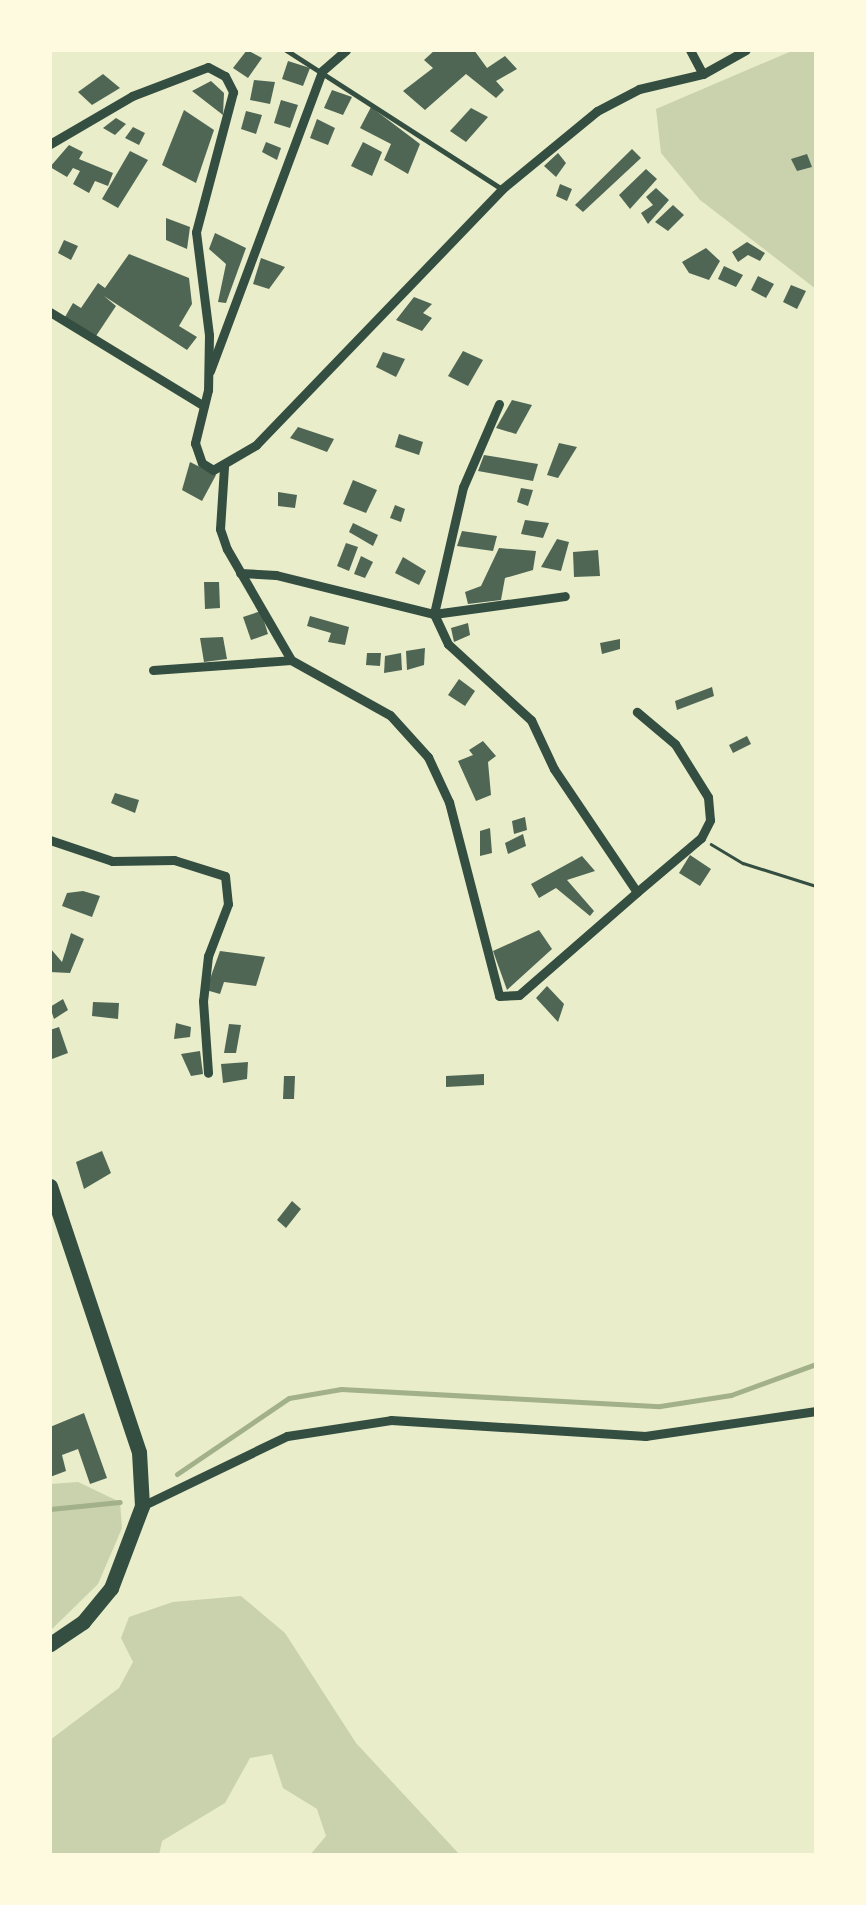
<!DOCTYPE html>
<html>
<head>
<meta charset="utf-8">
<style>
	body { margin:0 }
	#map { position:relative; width:866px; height:1905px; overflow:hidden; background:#e9edc9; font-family:"Zilla Slab",serif }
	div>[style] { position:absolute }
	.green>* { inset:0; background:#cad2ad }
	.stream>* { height:5px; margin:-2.5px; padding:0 2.5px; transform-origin:2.5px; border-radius:2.5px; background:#a3b18a }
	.building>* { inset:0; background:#4f6655 }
	.path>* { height:2.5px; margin:-1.25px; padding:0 1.25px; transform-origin:1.25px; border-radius:1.25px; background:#344e41 }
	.service>* { height:5px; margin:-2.5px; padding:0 2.5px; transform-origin:2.5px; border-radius:2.5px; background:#344e41 }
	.minor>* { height:9px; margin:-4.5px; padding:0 4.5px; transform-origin:4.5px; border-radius:4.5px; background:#344e41 }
	.trunk>* { height:15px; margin:-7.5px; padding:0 7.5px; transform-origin:7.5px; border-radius:7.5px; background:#344e41 }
	span { translate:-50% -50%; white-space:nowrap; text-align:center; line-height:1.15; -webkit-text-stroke:10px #fefae0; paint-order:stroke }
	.frame { position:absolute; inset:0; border:52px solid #fefae0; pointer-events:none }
</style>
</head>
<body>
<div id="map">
	<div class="green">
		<div style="clip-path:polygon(794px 50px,816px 50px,816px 289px,700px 200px,661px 153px,656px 109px)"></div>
		<div style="clip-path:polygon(78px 1482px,120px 1502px,122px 1528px,98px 1584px,50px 1631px,50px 1484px)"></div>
		<div style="clip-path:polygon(241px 1596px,285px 1633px,356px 1743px,460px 1855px,280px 1855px,310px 1855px,326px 1836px,317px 1809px,283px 1788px,272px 1754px,250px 1758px,225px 1803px,162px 1841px,159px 1855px,50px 1855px,50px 1740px,119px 1688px,133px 1662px,121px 1638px,129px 1617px,173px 1602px)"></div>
	</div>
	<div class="stream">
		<div style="left:177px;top:1474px;width:135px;rotate:-34.2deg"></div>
		<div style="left:289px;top:1398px;width:53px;rotate:-9.8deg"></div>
		<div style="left:341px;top:1389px;width:319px;rotate:3.1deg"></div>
		<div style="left:660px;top:1406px;width:72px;rotate:-8.8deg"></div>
		<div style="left:731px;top:1395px;width:90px;rotate:-20deg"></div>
		<div style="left:50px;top:1509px;width:70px;rotate:-5.7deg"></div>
	</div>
	<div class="building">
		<div style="clip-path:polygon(247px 50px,262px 58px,248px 78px,233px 68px)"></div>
		<div style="clip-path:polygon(435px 50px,474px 50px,487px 68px,505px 56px,517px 69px,496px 81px,504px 90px,496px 98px,466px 74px,425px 110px,403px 91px,433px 68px,424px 60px)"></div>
		<div style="clip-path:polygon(288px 61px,310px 68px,303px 86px,282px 79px)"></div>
		<div style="clip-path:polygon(103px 74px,120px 88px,92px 105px,78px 92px)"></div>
		<div style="clip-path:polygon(254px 80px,275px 82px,270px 104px,250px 100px)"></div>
		<div style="clip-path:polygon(211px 81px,224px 93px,223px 115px,192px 91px)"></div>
		<div style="clip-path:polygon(332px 90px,352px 97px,343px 115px,324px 108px)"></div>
		<div style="clip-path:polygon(281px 100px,298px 105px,290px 128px,274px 123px)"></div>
		<div style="clip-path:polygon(371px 107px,420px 144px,408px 174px,384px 160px,391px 144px,360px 128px)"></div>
		<div style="clip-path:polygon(471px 108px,488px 117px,466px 142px,450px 131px)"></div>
		<div style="clip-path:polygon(184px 110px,214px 130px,196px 183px,162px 165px)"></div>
		<div style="clip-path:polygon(246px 111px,262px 115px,256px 134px,241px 129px)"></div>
		<div style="clip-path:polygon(116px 118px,126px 124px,115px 135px,103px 128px)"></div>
		<div style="clip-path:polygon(317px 119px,335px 128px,328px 145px,310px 138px)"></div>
		<div style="clip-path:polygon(133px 127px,145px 133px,139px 145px,125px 138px)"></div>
		<div style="clip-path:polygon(266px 142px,281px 148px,277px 160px,262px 152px)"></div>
		<div style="clip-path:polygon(363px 142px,382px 152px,372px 176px,351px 166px)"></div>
		<div style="clip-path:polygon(69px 145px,83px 152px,79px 159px,113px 173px,108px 186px,95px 181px,89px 193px,73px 184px,80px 171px,73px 168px,67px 177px,50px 167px)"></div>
		<div style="clip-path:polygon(632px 149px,641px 158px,583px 212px,575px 205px)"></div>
		<div style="clip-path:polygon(130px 151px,148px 160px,118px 208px,102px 199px)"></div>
		<div style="clip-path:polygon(558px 153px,566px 163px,556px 177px,544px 166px)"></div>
		<div style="clip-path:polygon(807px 154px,812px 167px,797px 171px,791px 159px)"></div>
		<div style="clip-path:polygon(646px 169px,657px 179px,630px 209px,619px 195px)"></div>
		<div style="clip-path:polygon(560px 184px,572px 189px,567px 201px,556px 196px)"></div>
		<div style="clip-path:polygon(656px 188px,669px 200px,648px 224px,641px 213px,653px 205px,646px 197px)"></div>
		<div style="clip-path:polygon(673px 205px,684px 215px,668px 231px,655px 222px)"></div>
		<div style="clip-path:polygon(166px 218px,190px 227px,187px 249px,166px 240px)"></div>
		<div style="clip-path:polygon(215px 233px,246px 248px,226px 303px,218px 302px,226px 264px,209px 249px)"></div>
		<div style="clip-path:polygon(64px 240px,78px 246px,71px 260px,58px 253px)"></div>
		<div style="clip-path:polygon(747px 242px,765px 253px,760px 261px,748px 255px,738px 262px,732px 252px)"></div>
		<div style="clip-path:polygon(706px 248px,720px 261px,709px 280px,689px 273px,682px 262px)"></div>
		<div style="clip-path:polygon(129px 254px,189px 278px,192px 304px,179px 326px,197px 337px,187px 350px,104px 296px,116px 306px,96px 336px,65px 317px,73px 303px,81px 308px,98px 283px,105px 288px)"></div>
		<div style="clip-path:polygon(261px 258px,285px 267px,269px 289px,253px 284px)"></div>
		<div style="clip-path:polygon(724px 266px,743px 275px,736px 287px,718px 279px)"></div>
		<div style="clip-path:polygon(758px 276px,774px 284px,766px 298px,751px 290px)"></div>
		<div style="clip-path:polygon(791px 285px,806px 291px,797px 309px,783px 302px)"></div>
		<div style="clip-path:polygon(414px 297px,432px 304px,423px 313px,432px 318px,422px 331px,396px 320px)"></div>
		<div style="clip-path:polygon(463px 351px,483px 360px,468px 386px,448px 376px)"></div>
		<div style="clip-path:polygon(383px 352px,405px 359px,396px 377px,376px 367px)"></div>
		<div style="clip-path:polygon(512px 400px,532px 405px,516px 434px,496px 428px)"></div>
		<div style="clip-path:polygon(298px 427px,334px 439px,327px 452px,290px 438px)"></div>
		<div style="clip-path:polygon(399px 434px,423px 442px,419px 455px,395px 447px)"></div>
		<div style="clip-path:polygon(559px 443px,577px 447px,558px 478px,547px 475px)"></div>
		<div style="clip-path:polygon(484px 455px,538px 464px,533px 481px,478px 471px)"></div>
		<div style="clip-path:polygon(190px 462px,216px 475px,202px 501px,182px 490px)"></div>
		<div style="clip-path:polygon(353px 480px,377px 490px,366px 513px,343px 504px)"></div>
		<div style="clip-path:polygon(521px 488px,533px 490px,528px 506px,517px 502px)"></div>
		<div style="clip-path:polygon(278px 492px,297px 495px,295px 508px,278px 506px)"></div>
		<div style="clip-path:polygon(395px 505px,405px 509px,401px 522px,390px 518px)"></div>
		<div style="clip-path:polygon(525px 520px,549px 523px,543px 538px,521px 534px)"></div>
		<div style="clip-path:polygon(353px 523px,378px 535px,373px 546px,349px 532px)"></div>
		<div style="clip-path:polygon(462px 531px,497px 536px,493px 551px,457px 546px)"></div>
		<div style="clip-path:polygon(557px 539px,569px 542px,561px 571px,541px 567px)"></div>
		<div style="clip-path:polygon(346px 543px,358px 547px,349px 571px,337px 566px)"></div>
		<div style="clip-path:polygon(499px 548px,536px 551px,533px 570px,505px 578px,501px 600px,468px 604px,465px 592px,481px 586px)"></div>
		<div style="clip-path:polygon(598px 550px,600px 576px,574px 577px,573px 552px)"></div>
		<div style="clip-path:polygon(361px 556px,373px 562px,365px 578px,354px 574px)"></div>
		<div style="clip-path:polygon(403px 557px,426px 571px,419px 585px,395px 573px)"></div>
		<div style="clip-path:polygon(204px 582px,219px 582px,220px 608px,205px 609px)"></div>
		<div style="clip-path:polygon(261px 611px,268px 634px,251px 640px,243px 617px)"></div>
		<div style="clip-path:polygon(310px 616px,349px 627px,345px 645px,328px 642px,331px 633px,307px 626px)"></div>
		<div style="clip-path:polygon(468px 623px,470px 635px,454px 642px,451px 628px)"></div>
		<div style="clip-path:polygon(223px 637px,227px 659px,204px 662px,200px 638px)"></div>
		<div style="clip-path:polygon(620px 639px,620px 649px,602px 654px,600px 643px)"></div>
		<div style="clip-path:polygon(425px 648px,424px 665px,407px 670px,406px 651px)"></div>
		<div style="clip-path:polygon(367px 653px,381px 653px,380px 666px,366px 665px)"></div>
		<div style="clip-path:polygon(401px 653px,402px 670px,384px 673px,385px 656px)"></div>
		<div style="clip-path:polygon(459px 679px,475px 691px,465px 706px,448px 695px)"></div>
		<div style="clip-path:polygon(712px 687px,714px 696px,677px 710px,675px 701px)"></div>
		<div style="clip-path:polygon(747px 736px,751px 744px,733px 753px,729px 745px)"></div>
		<div style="clip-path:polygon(483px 741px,496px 756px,488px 762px,491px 795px,476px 801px,458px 761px,473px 755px,469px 750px)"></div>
		<div style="clip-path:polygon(115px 793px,139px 800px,135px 813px,111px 803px)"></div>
		<div style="clip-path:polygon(525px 817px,527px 830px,514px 834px,512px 821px)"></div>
		<div style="clip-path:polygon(490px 828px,492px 853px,480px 856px,480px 831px)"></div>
		<div style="clip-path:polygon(523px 834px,526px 846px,508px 854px,505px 843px)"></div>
		<div style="clip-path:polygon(690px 855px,711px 869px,700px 886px,679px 873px)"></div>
		<div style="clip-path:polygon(582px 856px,595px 871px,567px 880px,594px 911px,590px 916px,556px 888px,539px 898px,531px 884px)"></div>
		<div style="clip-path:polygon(83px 891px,100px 896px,92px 917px,62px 906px,67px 893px)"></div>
		<div style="clip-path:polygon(539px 930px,552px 949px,507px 990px,493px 951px)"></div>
		<div style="clip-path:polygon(71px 933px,84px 939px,70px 973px,50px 972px,50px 948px,62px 962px)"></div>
		<div style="clip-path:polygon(220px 951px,265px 957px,256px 986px,224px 982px,220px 994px,206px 990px)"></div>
		<div style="clip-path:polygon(547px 986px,564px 1004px,558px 1022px,536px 998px)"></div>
		<div style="clip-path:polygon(63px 999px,68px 1010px,54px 1019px,50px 1007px)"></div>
		<div style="clip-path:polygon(93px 1002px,119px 1003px,118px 1019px,92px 1016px)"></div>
		<div style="clip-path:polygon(176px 1023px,191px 1027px,190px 1037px,174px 1039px)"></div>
		<div style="clip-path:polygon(229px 1024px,241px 1025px,236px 1053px,224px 1053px)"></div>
		<div style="clip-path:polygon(59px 1027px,68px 1053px,52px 1059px,50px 1030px)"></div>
		<div style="clip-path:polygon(200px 1051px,203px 1074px,191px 1076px,181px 1054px)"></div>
		<div style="clip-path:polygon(248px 1062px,247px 1079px,223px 1083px,221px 1064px)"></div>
		<div style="clip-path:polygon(484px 1074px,484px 1085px,446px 1087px,446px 1076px)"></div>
		<div style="clip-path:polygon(284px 1076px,295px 1076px,294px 1099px,283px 1099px)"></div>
		<div style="clip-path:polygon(102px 1151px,111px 1173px,84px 1189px,76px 1162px)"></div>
		<div style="clip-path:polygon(292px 1201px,301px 1209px,286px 1228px,277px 1220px)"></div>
		<div style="clip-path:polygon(84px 1413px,107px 1478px,90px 1484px,78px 1449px,62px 1455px,66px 1471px,50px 1477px,50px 1427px)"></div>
	</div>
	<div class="path">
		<div style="left:711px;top:844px;width:37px;rotate:31deg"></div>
		<div style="left:743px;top:863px;width:77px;rotate:17.5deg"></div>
	</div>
	<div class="service">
		<div style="left:286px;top:50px;width:257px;rotate:32.8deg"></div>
	</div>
	<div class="minor">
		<div style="left:690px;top:50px;width:27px;rotate:62deg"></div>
		<div style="left:50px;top:144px;width:95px;rotate:-30.3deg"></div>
		<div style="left:132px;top:96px;width:81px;rotate:-20.9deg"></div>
		<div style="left:208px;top:67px;width:19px;rotate:28deg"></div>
		<div style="left:225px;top:76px;width:18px;rotate:63deg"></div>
		<div style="left:233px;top:92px;width:145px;rotate:104.8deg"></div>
		<div style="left:196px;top:232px;width:104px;rotate:82.8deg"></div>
		<div style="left:209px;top:335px;width:55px;rotate:91deg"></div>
		<div style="left:208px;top:390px;width:55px;rotate:103.8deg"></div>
		<div style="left:195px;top:443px;width:21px;rotate:71deg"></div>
		<div style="left:202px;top:463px;width:13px;rotate:32deg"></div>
		<div style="left:213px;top:470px;width:50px;rotate:-30.2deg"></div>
		<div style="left:256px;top:445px;width:355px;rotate:-46.1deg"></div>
		<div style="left:502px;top:189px;width:123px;rotate:-39.4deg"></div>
		<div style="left:597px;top:111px;width:47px;rotate:-27.6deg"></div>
		<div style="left:639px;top:89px;width:66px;rotate:-13.2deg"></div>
		<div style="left:703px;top:74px;width:49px;rotate:-29.2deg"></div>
		<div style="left:50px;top:312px;width:180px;rotate:31.4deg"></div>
		<div style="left:210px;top:371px;width:320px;rotate:-69.5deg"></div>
		<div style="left:322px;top:71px;width:32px;rotate:-41deg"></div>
		<div style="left:499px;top:404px;width:90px;rotate:113.4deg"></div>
		<div style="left:463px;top:487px;width:130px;rotate:102.9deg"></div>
		<div style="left:434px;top:614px;width:33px;rotate:65deg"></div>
		<div style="left:448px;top:644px;width:113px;rotate:42.5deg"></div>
		<div style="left:531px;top:720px;width:54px;rotate:64.9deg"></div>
		<div style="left:554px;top:769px;width:148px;rotate:56deg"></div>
		<div style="left:637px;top:892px;width:84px;rotate:-40.2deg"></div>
		<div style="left:701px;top:838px;width:20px;rotate:-63deg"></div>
		<div style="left:710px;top:820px;width:23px;rotate:-95deg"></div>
		<div style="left:708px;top:797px;width:62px;rotate:-121.9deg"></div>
		<div style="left:675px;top:744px;width:50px;rotate:-139.9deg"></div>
		<div style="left:224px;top:467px;width:62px;rotate:93.7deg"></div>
		<div style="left:220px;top:529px;width:21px;rotate:71deg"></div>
		<div style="left:227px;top:549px;width:128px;rotate:60deg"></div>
		<div style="left:291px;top:660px;width:113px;rotate:29.1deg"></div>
		<div style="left:390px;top:715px;width:57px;rotate:47.9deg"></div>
		<div style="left:428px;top:757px;width:50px;rotate:65deg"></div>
		<div style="left:449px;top:802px;width:200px;rotate:75.5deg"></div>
		<div style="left:499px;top:996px;width:20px;rotate:-3deg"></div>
		<div style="left:519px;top:995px;width:157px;rotate:-41.1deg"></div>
		<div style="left:240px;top:573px;width:36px;rotate:3deg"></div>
		<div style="left:276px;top:575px;width:163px;rotate:13.9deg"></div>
		<div style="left:434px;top:614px;width:132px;rotate:-7.8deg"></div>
		<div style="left:153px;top:670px;width:138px;rotate:-4.1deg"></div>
		<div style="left:50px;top:840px;width:65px;rotate:18.7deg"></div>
		<div style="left:112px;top:861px;width:62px;rotate:-0.9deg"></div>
		<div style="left:174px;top:860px;width:53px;rotate:17.4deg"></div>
		<div style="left:225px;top:876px;width:28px;rotate:84deg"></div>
		<div style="left:228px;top:904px;width:56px;rotate:111deg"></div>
		<div style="left:208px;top:956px;width:45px;rotate:96.3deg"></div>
		<div style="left:203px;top:1001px;width:72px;rotate:86deg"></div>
		<div style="left:142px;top:1506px;width:161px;rotate:-25.8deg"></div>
		<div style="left:287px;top:1436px;width:105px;rotate:-8.7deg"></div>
		<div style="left:391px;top:1420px;width:255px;rotate:3.6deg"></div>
		<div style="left:645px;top:1436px;width:173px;rotate:-8.3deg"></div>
	</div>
	<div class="trunk">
		<div style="left:50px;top:1186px;width:280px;rotate:71.5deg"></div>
		<div style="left:139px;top:1452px;width:54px;rotate:86.8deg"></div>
		<div style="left:142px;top:1506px;width:88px;rotate:110.7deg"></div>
		<div style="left:111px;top:1588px;width:44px;rotate:129.5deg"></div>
		<div style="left:83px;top:1622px;width:40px;rotate:146deg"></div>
	</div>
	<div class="frame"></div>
</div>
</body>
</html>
